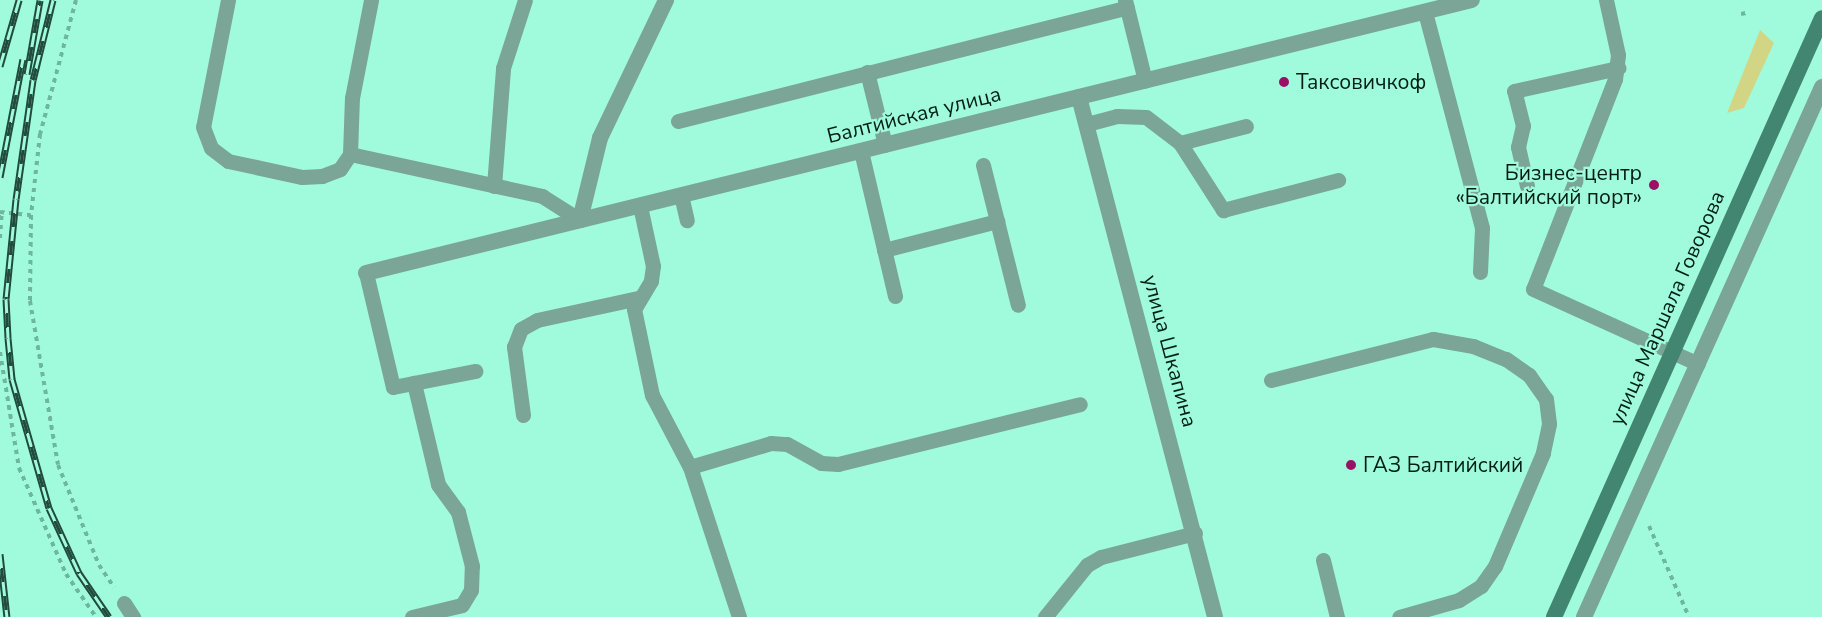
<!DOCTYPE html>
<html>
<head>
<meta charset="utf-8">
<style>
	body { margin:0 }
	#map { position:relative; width:1822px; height:617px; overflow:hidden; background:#a0fbdc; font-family:"Nunito Sans",sans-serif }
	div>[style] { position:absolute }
	.green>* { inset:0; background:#d2d684 }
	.path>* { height:4px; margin-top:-2px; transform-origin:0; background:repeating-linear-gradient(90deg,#6eb69e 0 4.5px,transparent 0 9px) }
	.service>* { height:15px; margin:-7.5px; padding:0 7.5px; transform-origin:7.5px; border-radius:7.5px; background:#7ba596 }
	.minor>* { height:16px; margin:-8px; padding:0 8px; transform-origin:8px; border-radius:8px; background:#7ba596 }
	.secondary>* { height:16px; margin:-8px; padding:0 8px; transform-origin:8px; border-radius:8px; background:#428570 }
	.rail>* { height:7px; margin-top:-3.5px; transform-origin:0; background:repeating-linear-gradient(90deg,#a0fbdc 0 14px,#214b3d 0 28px); box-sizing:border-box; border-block:2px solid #214b3d }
	.dots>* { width:16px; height:16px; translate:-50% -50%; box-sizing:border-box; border:3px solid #a0fbdc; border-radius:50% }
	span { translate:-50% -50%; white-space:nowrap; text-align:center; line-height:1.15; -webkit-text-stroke:4.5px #a0fbdc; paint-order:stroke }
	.poi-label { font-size:21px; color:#011e15 }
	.left { translate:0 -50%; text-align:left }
	.right { translate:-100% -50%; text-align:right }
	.street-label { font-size:21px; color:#011e15 }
</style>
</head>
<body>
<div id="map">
	<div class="green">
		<div style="clip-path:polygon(1760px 30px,1774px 43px,1744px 108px,1727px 113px)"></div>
	</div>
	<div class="path">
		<div style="left:76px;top:0;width:139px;rotate:105deg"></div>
		<div style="left:40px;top:134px;width:81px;rotate:96.3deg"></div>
		<div style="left:31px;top:215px;width:86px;rotate:90.7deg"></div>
		<div style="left:30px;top:301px;width:166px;rotate:80.3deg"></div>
		<div style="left:58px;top:465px;width:108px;rotate:67.7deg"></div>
		<div style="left:99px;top:565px;width:27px;rotate:56deg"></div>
		<div style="left:1741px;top:14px;width:5px;rotate:-11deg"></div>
		<div style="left:0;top:212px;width:31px;rotate:6deg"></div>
		<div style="left:0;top:238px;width:26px;rotate:-86deg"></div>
		<div style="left:0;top:352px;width:118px;rotate:80.7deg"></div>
		<div style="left:19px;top:468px;width:116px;rotate:66.1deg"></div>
		<div style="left:66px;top:574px;width:52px;rotate:55.1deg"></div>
		<div style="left:1649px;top:526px;width:99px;rotate:66.3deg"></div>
	</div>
	<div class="service">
		<div style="left:228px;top:0;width:129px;rotate:101.1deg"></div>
		<div style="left:203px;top:127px;width:22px;rotate:69deg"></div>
		<div style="left:211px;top:148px;width:21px;rotate:37deg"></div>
		<div style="left:228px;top:161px;width:76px;rotate:12.2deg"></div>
		<div style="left:302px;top:177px;width:20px;rotate:-3deg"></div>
		<div style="left:322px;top:176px;width:19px;rotate:-21deg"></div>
		<div style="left:340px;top:169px;width:18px;rotate:-56deg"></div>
		<div style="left:350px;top:154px;width:56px;rotate:-88deg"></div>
		<div style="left:352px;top:98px;width:100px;rotate:-79deg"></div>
		<div style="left:1125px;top:0;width:83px;rotate:76.1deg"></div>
		<div style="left:1606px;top:0;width:56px;rotate:77.7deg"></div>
		<div style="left:1618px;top:55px;width:24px;rotate:97deg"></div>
		<div style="left:1615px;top:79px;width:225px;rotate:111.3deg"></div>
		<div style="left:1533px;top:289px;width:181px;rotate:24.4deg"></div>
		<div style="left:1425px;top:12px;width:223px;rotate:75.2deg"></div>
		<div style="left:1482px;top:228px;width:44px;rotate:92.6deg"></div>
		<div style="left:867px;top:72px;width:75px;rotate:76.1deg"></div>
		<div style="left:678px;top:121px;width:463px;rotate:-14.2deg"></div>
		<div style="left:1087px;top:124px;width:31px;rotate:-15deg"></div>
		<div style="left:1117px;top:116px;width:29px;rotate:2deg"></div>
		<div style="left:1146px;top:117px;width:43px;rotate:37.4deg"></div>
		<div style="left:1180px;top:143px;width:68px;rotate:-14.4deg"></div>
		<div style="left:1180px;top:143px;width:80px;rotate:57.3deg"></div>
		<div style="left:1223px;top:210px;width:119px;rotate:-14.6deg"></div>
		<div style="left:861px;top:151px;width:149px;rotate:76.8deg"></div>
		<div style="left:350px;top:154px;width:197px;rotate:12.3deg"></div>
		<div style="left:542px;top:196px;width:45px;rotate:32.3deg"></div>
		<div style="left:983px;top:165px;width:144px;rotate:76deg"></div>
		<div style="left:494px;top:186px;width:118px;rotate:-85.6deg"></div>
		<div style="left:503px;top:68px;width:71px;rotate:-72.1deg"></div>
		<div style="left:1527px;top:186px;width:40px;rotate:-103deg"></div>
		<div style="left:1518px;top:147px;width:22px;rotate:-77deg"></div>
		<div style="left:1523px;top:126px;width:36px;rotate:-104deg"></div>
		<div style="left:1514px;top:91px;width:107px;rotate:-12.5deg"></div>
		<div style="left:681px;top:195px;width:26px;rotate:77deg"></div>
		<div style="left:640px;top:206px;width:61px;rotate:77.8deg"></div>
		<div style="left:653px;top:266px;width:15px;rotate:98deg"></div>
		<div style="left:651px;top:281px;width:33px;rotate:121deg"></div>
		<div style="left:634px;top:309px;width:88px;rotate:78.2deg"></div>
		<div style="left:652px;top:395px;width:81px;rotate:62.2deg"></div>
		<div style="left:690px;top:467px;width:158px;rotate:71.9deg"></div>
		<div style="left:884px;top:250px;width:117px;rotate:-14.4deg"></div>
		<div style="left:366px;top:273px;width:117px;rotate:76.7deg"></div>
		<div style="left:393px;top:387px;width:84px;rotate:-11deg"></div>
		<div style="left:1271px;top:380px;width:167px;rotate:-14.2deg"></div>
		<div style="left:1433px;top:339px;width:41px;rotate:9.9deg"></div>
		<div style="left:1473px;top:346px;width:35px;rotate:22deg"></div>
		<div style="left:1506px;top:359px;width:28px;rotate:35deg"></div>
		<div style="left:1529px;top:375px;width:29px;rotate:55deg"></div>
		<div style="left:1546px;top:399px;width:25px;rotate:83deg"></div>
		<div style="left:1549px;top:424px;width:30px;rotate:102deg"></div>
		<div style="left:1543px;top:453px;width:123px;rotate:113deg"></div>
		<div style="left:1495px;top:566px;width:24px;rotate:125deg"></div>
		<div style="left:1481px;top:586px;width:26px;rotate:148deg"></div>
		<div style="left:1459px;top:600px;width:62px;rotate:164.2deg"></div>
		<div style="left:523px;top:415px;width:69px;rotate:-97.5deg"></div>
		<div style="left:514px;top:347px;width:19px;rotate:-69deg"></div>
		<div style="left:521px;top:329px;width:18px;rotate:-29deg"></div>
		<div style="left:537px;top:320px;width:103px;rotate:-12.3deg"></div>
		<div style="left:690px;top:467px;width:84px;rotate:-16.5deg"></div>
		<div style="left:771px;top:443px;width:16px;rotate:4deg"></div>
		<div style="left:787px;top:444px;width:39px;rotate:29deg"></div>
		<div style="left:821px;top:463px;width:17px;rotate:3deg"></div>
		<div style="left:838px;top:464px;width:249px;rotate:-13.9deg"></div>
		<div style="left:1323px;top:560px;width:59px;rotate:76.2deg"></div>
		<div style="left:124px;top:603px;width:17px;rotate:57deg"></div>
		<div style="left:412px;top:617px;width:51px;rotate:-13.5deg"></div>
		<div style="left:462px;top:605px;width:17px;rotate:-59deg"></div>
		<div style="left:471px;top:590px;width:24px;rotate:-88deg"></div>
		<div style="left:472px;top:566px;width:56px;rotate:-104.5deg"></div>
		<div style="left:458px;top:512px;width:34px;rotate:-126deg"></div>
		<div style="left:438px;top:484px;width:104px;rotate:-103.4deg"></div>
		<div style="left:1045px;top:617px;width:67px;rotate:-51.1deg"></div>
		<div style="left:1087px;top:565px;width:16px;rotate:-30deg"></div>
		<div style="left:1101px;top:557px;width:97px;rotate:-14.3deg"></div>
	</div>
	<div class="minor">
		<div style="left:1079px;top:97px;width:537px;rotate:75.34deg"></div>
		<div style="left:580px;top:220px;width:84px;rotate:-76.3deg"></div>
		<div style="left:600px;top:138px;width:153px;rotate:-64.4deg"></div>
		<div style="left:366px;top:273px;width:1139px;rotate:-13.87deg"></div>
		<div style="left:1584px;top:617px;width:581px;rotate:-65.82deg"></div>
	</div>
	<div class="secondary">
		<div style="left:1554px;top:617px;width:656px;rotate:-65.9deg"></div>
	</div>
	<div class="rail">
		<div style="left:53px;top:0;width:82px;rotate:104deg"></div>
		<div style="left:33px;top:80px;width:120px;rotate:98.1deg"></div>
		<div style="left:16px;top:199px;width:100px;rotate:95.7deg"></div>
		<div style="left:6px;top:299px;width:39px;rotate:87deg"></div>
		<div style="left:8px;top:338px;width:41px;rotate:84.4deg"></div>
		<div style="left:12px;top:379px;width:134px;rotate:74deg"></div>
		<div style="left:49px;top:508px;width:72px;rotate:65.2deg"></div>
		<div style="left:79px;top:573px;width:53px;rotate:55.7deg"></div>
		<div style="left:0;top:66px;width:69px;rotate:-73.9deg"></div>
		<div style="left:27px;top:74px;width:75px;rotate:-80deg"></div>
		<div style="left:0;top:177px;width:120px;rotate:-79deg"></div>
		<div style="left:0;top:554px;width:63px;rotate:83.7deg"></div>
	</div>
	<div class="dots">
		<div style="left:1284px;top:82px;background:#991064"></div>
		<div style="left:1654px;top:185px;background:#991064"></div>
		<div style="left:1351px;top:465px;background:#991064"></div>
	</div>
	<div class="poi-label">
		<span class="left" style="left:1296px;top:82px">Таксовичкоф</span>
		<span class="right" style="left:1642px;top:185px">Бизнес-центр<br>«Балтийский порт»</span>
		<span class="left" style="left:1363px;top:465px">ГАЗ Балтийский</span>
	</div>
	<div class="street-label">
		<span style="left:914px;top:115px;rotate:-14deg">Балтийская улица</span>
		<span style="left:1667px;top:308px;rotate:-66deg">улица Маршала Говорова</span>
		<span style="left:1170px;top:351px;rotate:75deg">улица Шкапина</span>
	</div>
</div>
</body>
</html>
